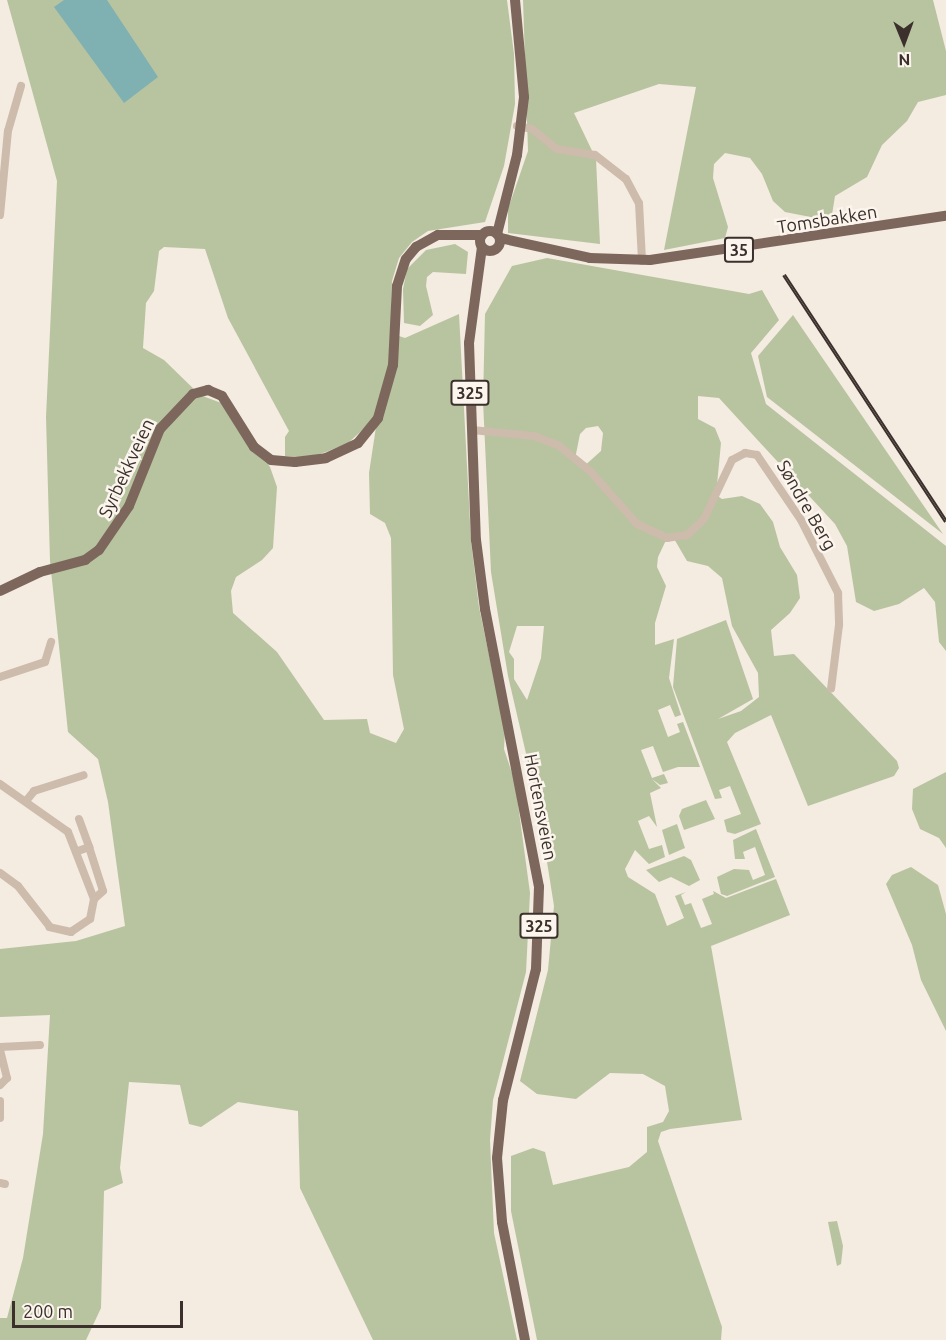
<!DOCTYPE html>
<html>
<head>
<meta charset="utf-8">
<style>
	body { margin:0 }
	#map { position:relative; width:946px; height:1340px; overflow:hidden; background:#f4ebe1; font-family:Ubuntu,sans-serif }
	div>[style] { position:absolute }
	.green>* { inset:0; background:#b8c4a0 }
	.water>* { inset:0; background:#7fb0b2 }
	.minor>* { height:8px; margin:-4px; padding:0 4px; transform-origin:4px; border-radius:4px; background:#cdbbac }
	.major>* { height:10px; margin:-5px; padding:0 5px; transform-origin:5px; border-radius:5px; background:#7d675c }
	.major>.ring { margin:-5px; padding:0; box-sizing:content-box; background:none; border:10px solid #7d675c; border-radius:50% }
	.rail>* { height:4px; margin-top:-2px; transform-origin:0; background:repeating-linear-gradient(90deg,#fbf5ee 0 4.5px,#3b302b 0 9px); box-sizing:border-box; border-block:2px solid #3b302b }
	span { translate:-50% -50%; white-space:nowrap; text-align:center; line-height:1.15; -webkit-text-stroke:5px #fbf5ee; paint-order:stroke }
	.shield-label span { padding:2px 4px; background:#fbf5ee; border:2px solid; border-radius:4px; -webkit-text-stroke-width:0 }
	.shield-label { font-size:16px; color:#3b302b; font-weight:700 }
	.street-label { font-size:18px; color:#3b302b }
	.north { position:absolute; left:874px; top:12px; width:60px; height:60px; -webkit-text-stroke:4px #fbf5ee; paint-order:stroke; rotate:179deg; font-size:16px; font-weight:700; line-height:24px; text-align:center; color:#3b302b }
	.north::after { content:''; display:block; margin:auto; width:21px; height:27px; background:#3b302b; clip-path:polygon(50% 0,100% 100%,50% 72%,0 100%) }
	.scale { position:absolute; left:12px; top:1301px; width:171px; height:27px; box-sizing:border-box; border:3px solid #3b302b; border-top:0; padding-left:8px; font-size:18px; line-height:21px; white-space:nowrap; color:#3b302b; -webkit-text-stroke:4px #fbf5ee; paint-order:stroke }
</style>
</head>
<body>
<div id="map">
	<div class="green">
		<div style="clip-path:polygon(evenodd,7px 0,507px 0,514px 54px,515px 104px,504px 166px,485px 222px,428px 231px,412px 242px,399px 258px,392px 281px,391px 325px,396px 335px,405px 338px,459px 314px,471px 541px,479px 607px,505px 731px,504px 749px,515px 782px,530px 893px,526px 972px,493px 1100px,490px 1140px,494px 1233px,517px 1340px,373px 1340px,300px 1188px,298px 1111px,238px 1102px,201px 1127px,189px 1124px,180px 1085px,129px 1082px,120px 1168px,123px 1183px,104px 1191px,101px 1308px,86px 1340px,0 1340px,0 1318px,7px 1318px,23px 1258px,43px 1134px,50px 1015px,0 1017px,0 949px,76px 941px,125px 926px,108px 802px,98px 759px,68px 732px,50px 561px,46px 417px,57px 181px,7px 0,164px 247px,205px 249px,228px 318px,289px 431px,285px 437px,285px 456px,307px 458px,326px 452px,348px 443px,368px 425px,376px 427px,369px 473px,370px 514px,385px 523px,391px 538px,393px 675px,404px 729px,396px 743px,370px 733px,367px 719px,324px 720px,277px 652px,233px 613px,231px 591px,236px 577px,262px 560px,273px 548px,277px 487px,270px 467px,224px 404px,200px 395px,164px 360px,143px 348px,146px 303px,154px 291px,159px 251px,164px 247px)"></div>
		<div style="clip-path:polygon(523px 0,933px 0,946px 51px,946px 95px,918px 102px,907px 121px,882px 145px,867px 177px,835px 196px,831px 221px,785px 212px,773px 201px,762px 174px,750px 158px,725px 153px,714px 164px,713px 178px,728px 227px,725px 238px,664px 250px,696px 87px,659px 84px,574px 113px,596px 159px,600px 244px,508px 233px,508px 209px,528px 151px)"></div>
		<div style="clip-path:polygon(455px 244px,468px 252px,466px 274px,433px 272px,427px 277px,426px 286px,433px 315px,420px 326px,404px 323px,403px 289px,407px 269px,426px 250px)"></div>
		<div style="clip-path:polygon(evenodd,547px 258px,749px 294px,762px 290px,779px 320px,751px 353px,766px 404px,946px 546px,946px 651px,939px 642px,935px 602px,924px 588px,899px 604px,874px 611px,856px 602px,847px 546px,835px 524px,719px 398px,698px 396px,698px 419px,715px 428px,721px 443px,716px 495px,722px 499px,742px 496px,760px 504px,773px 522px,780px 547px,797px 575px,800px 598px,790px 613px,771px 630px,774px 656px,794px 654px,897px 761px,899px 768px,894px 776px,808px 806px,771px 715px,735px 733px,727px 742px,761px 824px,735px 834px,727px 832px,724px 820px,741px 814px,730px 786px,719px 790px,722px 798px,715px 799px,673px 687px,677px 639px,726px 620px,753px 699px,718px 719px,741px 711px,759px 697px,758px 673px,732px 626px,722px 578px,708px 566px,687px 561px,673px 537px,668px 536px,658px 557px,657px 567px,666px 586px,655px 623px,655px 645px,674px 639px,669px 678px,681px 715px,675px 717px,670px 705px,658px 710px,668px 737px,680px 732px,677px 724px,683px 722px,700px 767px,678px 767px,663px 772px,653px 746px,641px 750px,652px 778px,664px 774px,668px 783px,660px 785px,652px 779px,661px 788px,650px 793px,657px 827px,649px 816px,638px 821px,649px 849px,662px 845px,665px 857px,649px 864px,635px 850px,625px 869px,628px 877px,655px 894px,667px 926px,684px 918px,675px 896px,686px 892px,681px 895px,685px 905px,691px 903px,701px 928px,712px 924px,702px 899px,714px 894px,713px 891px,726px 898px,776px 879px,790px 915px,711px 946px,742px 1120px,670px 1129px,661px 1132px,658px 1141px,722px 1327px,721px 1340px,537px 1340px,511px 1211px,511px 1156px,533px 1148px,545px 1152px,553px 1185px,629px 1167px,647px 1152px,647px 1127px,663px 1122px,669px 1111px,665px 1086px,643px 1074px,610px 1073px,576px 1099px,537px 1094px,520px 1081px,548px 970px,554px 906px,538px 805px,508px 676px,491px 572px,483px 401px,485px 314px,512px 266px,547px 258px,598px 426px,603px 433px,601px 451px,582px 468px,575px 459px,580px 434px,586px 428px,598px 426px,547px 258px,517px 626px,544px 626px,541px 658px,527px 700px,514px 679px,514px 659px,509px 652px,517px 626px)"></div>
		<div style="clip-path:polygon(793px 315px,943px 534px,767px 397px,758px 356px)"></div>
		<div style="clip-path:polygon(946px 772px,946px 848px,939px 838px,920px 829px,912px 809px,913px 789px)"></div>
		<div style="clip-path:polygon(706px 800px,715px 819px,684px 830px,679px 816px,682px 809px)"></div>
		<div style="clip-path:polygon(677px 824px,685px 848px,669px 855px,662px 830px)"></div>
		<div style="clip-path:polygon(756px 829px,775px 877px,727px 896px,721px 894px,717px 877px,734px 869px,749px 870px,753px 880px,765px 875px,755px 847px,743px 852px,745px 859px,735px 859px,733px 840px)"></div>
		<div style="clip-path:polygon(684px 856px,691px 860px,700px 880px,689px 886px,671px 877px,659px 882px,646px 870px)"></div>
		<div style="clip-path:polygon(911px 867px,938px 885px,946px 914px,946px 1031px,921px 980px,912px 945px,886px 884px,892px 875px)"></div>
		<div style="clip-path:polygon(837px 1221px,843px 1246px,841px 1264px,837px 1266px,828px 1222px)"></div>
	</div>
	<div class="water">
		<div style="clip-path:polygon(64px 0,107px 0,158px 77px,124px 103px,54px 7px)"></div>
	</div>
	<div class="minor">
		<div style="left:517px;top:126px;width:15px;rotate:11deg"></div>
		<div style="left:532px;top:129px;width:32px;rotate:39deg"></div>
		<div style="left:557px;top:149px;width:38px;rotate:9deg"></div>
		<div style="left:595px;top:155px;width:39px;rotate:38deg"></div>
		<div style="left:626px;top:179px;width:27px;rotate:62deg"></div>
		<div style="left:639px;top:203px;width:58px;rotate:87deg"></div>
		<div style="left:0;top:215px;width:84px;rotate:-84.6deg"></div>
		<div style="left:8px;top:131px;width:47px;rotate:-73.9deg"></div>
		<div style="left:472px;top:430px;width:62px;rotate:5.5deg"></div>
		<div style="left:534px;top:436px;width:26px;rotate:21deg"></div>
		<div style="left:558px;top:445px;width:41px;rotate:39.1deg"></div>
		<div style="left:590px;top:471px;width:71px;rotate:48.4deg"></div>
		<div style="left:637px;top:524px;width:33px;rotate:25deg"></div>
		<div style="left:667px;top:538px;width:20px;rotate:-9deg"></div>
		<div style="left:687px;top:535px;width:23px;rotate:-43deg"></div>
		<div style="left:704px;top:519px;width:65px;rotate:-64.6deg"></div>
		<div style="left:732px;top:460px;width:15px;rotate:-28deg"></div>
		<div style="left:745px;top:453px;width:12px;rotate:9deg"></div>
		<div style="left:757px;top:455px;width:78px;rotate:55.9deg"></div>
		<div style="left:801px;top:520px;width:82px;rotate:63.1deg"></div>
		<div style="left:838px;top:593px;width:32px;rotate:88deg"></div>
		<div style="left:839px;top:625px;width:64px;rotate:97.1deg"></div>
		<div style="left:0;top:677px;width:47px;rotate:-18.4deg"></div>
		<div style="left:45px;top:662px;width:21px;rotate:-73deg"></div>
		<div style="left:0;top:784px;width:83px;rotate:35.2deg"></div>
		<div style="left:68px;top:832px;width:72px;rotate:68.8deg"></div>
		<div style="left:94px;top:899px;width:20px;rotate:101deg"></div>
		<div style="left:90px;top:919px;width:23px;rotate:146deg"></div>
		<div style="left:71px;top:932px;width:22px;rotate:-167deg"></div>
		<div style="left:50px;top:927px;width:52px;rotate:-128deg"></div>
		<div style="left:18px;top:886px;width:22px;rotate:-144deg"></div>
		<div style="left:26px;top:801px;width:13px;rotate:-51deg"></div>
		<div style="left:34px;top:791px;width:52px;rotate:-17.7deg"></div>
		<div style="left:79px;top:819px;width:30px;rotate:70deg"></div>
		<div style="left:78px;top:851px;width:12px;rotate:-20deg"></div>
		<div style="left:89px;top:847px;width:46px;rotate:72.3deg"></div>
		<div style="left:103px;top:891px;width:12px;rotate:138deg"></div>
		<div style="left:0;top:1047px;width:40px;rotate:-2.9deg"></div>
		<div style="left:0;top:1050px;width:29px;rotate:76deg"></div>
		<div style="left:7px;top:1078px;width:10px;rotate:135deg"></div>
		<div style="left:0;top:1101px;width:17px;rotate:90deg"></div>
		<div style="left:0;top:1183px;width:5px;rotate:11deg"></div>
	</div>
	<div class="major">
		<div class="ring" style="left:480px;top:231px;width:10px;height:10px"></div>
		<div style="left:497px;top:234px;width:81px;rotate:-75.8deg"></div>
		<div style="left:517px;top:155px;width:58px;rotate:-83.1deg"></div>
		<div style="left:524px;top:97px;width:97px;rotate:-95.3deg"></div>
		<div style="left:500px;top:238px;width:92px;rotate:12.5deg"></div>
		<div style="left:590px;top:258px;width:60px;rotate:1.9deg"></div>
		<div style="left:650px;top:260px;width:299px;rotate:-8.5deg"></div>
		<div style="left:482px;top:247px;width:97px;rotate:97.7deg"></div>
		<div style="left:469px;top:343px;width:197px;rotate:88deg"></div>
		<div style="left:476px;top:540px;width:70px;rotate:82.6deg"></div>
		<div style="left:485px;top:609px;width:283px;rotate:79deg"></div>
		<div style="left:539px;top:887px;width:82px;rotate:92.1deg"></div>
		<div style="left:536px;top:969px;width:135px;rotate:104.1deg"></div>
		<div style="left:503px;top:1100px;width:58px;rotate:95.9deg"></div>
		<div style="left:497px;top:1158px;width:64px;rotate:85.5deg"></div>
		<div style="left:502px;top:1222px;width:120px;rotate:79deg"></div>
		<div style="left:0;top:591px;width:44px;rotate:-25.4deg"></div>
		<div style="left:40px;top:572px;width:47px;rotate:-14.9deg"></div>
		<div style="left:85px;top:560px;width:17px;rotate:-36deg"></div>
		<div style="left:99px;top:550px;width:53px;rotate:-55.7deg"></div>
		<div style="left:129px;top:506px;width:83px;rotate:-68.1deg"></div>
		<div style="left:160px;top:429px;width:48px;rotate:-46.7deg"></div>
		<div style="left:193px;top:394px;width:16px;rotate:-15deg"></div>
		<div style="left:208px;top:390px;width:15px;rotate:23deg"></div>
		<div style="left:222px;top:396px;width:60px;rotate:57.9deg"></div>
		<div style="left:254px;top:447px;width:21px;rotate:37deg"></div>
		<div style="left:271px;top:460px;width:24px;rotate:5deg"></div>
		<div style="left:295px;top:462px;width:31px;rotate:-7deg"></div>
		<div style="left:326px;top:458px;width:35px;rotate:-25deg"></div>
		<div style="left:358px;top:443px;width:32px;rotate:-51deg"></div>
		<div style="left:378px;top:418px;width:55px;rotate:-74.2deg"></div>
		<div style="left:393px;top:365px;width:79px;rotate:-87.1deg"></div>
		<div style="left:397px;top:286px;width:28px;rotate:-72deg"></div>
		<div style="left:406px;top:259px;width:16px;rotate:-50deg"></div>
		<div style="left:416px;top:247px;width:25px;rotate:-29deg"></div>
		<div style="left:438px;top:235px;width:44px"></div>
	</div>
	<div class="rail">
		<div style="left:784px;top:275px;width:295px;rotate:56.7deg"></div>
	</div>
	<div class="shield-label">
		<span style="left:739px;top:250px">35</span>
		<span style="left:470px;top:393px">325</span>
		<span style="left:539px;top:926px">325</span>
	</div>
	<div class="street-label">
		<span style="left:827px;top:219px;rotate:-9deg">Tomsbakken</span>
		<span style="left:126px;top:468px;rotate:-65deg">Syrbekkveien</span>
		<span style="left:807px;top:505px;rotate:60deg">Søndre Berg</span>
		<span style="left:541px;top:807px;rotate:79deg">Hortensveien</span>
	</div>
	<div class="north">N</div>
	<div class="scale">200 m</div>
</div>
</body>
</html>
